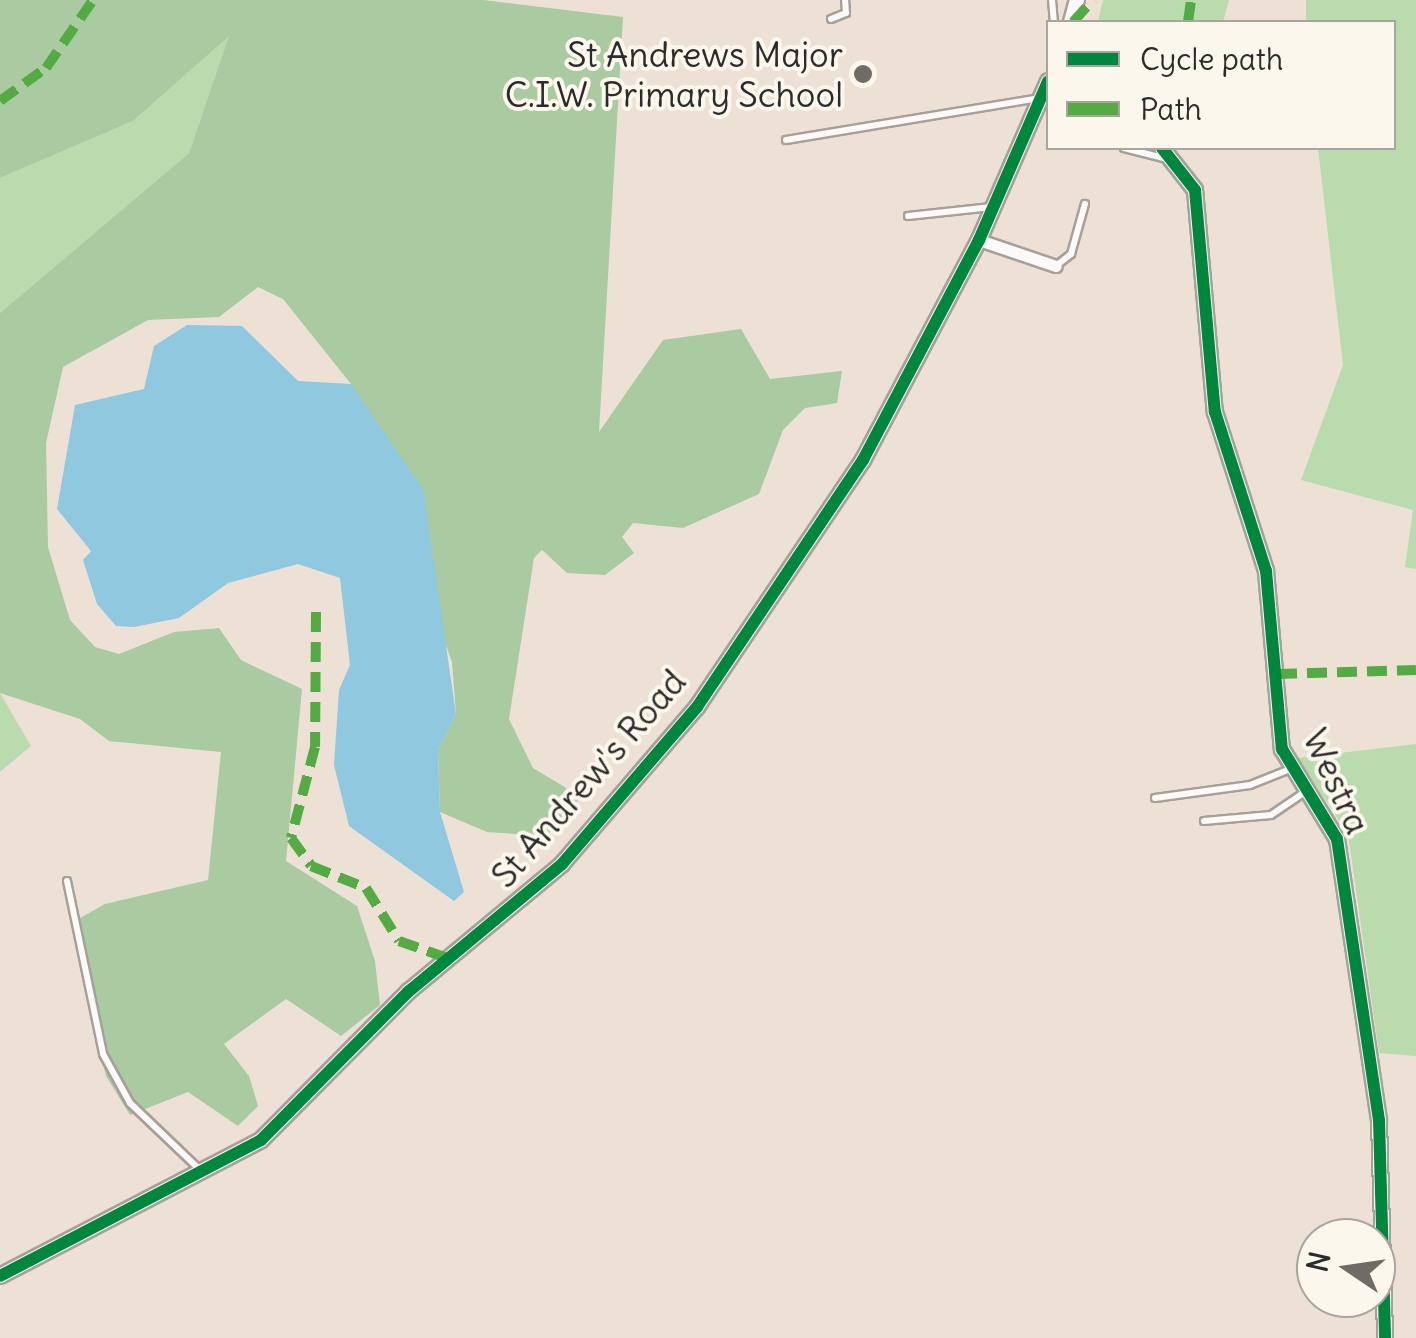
<!DOCTYPE html>
<html>
<head>
<meta charset="utf-8">
<style>
	body { margin:0 }
	#map { position:relative; width:1416px; height:1338px; overflow:hidden; background:#ece1d4; font-family:Delius,sans-serif }
	div>[style] { position:absolute }
	.green>* { inset:0; background:#badbae }
	.forest>* { inset:0; background:#aacaa2 }
	.water>* { inset:0; background:#8fc8df }
	.roads { filter:drop-shadow(2px 0 #a6a098) drop-shadow(-2px 0 #a6a098) drop-shadow(0 2px #a6a098) drop-shadow(0 -2px #a6a098) }
	.service>* { height:6px; margin:-3px; padding:0 3px; transform-origin:3px; border-radius:3px; background:#fcfaf9 }
	.minor>* { height:11px; margin:-5.5px; padding:0 5.5px; transform-origin:5.5px; border-radius:5.5px; background:#fcfaf9 }
	.tertiary>* { height:14px; margin:-7px; padding:0 7px; transform-origin:7px; border-radius:7px; background:#fcfaf9 }
	.quiet>* { height:10px; margin-top:-5px; transform-origin:0; background:repeating-linear-gradient(90deg,#54ab44 0 20px,transparent 0 30px) }
	.cycleway>* { height:12px; margin:-6px; padding:0 6px; transform-origin:6px; border-radius:6px; background:#00873e }
	.dots>* { width:28px; height:28px; translate:-50% -50%; box-sizing:border-box; border:5px solid #fbf7ec; border-radius:50% }
	span { translate:-50% -50%; white-space:nowrap; text-align:center; line-height:1.15; -webkit-text-stroke:8px #fbf7ec; paint-order:stroke }
	.poi-label { font-size:35px; color:#2b2b2b }
	.right { translate:-100% -50%; text-align:right }
	.street-label { font-size:35px; color:#2b2b2b }
	.legend { position:absolute; left:1046px; top:20px; width:350px; height:130px; box-sizing:border-box; background:#fbf7ec; border:2px solid #a8a59f; margin:0; padding:12px 18px; list-style:none; font-size:30px; color:#2b2b2b }
	.legend li { display:flex; align-items:center; gap:20px; height:50px }
	.legend b { width:50px; border:2px solid #a8a59f }
	.north { position:absolute; left:1296px; top:1218px; width:100px; height:100px; box-sizing:border-box; background:#fbf7ec; border:2px solid #a8a59f; border-radius:50%; rotate:283deg; font-size:28px; font-weight:700; line-height:40px; text-align:center; color:#2b2b2b }
	.north::after { content:''; display:block; margin:auto; width:35px; height:45px; background:#6f6b66; clip-path:polygon(50% 0,100% 100%,50% 72%,0 100%) }
</style>
</head>
<body>
<div id="map">
	<div class="green">
		<div style="clip-path:polygon(1103px 0,1229px 0,1223px 22px,1098px 22px)"></div>
		<div style="clip-path:polygon(1306px 0,1416px 0,1416px 569px,1405px 567px,1413px 510px,1301px 480px,1343px 365px,1318px 148px,1394px 148px,1394px 22px,1306px 22px)"></div>
		<div style="clip-path:polygon(230px 34px,189px 153px,0 313px,0 178px,133px 121px)"></div>
		<div style="clip-path:polygon(0 693px,31px 746px,0 772px)"></div>
		<div style="clip-path:polygon(1416px 744px,1416px 1056px,1379px 1053px,1348px 834px,1298px 758px)"></div>
	</div>
	<div class="forest">
		<div style="clip-path:polygon(0 0,483px 0,623px 17px,599px 432px,663px 340px,741px 329px,770px 379px,842px 371px,837px 403px,805px 408px,783px 430px,759px 494px,683px 528px,633px 523px,622px 537px,634px 553px,605px 575px,567px 573px,542px 550px,534px 558px,509px 719px,533px 768px,581px 797px,547px 836px,487px 832px,440px 812px,438px 750px,456px 714px,452px 662px,351px 384px,283px 299px,258px 287px,219px 317px,148px 320px,63px 367px,46px 443px,48px 547px,70px 620px,95px 647px,119px 654px,174px 632px,219px 628px,241px 660px,302px 689px,286px 861px,357px 906px,375px 961px,380px 1005px,341px 1036px,286px 999px,224px 1044px,249px 1076px,258px 1106px,238px 1126px,188px 1092px,130px 1115px,106px 1076px,73px 922px,105px 904px,208px 880px,221px 752px,109px 741px,80px 719px,0 693px,0 313px,189px 153px,229px 36px,133px 121px,0 178px)"></div>
	</div>
	<div class="water">
		<div style="clip-path:polygon(187px 325px,242px 326px,298px 381px,351px 384px,423px 489px,456px 714px,438px 750px,440px 812px,464px 892px,454px 901px,349px 826px,334px 765px,339px 690px,350px 665px,340px 578px,298px 564px,228px 583px,179px 618px,134px 627px,116px 626px,97px 604px,83px 560px,91px 551px,57px 509px,75px 405px,144px 389px,154px 346px)"></div>
	</div>
	<div class="roads">
		<div class="service">
			<div style="left:1052px;top:0;width:22px;rotate:85deg"></div>
			<div style="left:831px;top:19px;width:16px;rotate:-22deg"></div>
			<div style="left:846px;top:13px;width:13px;rotate:-94deg"></div>
			<div style="left:786px;top:140px;width:258px;rotate:-9.4deg"></div>
			<div style="left:1124px;top:148px;width:44px;rotate:14.3deg"></div>
			<div style="left:908px;top:216px;width:84px;rotate:-6.1deg"></div>
			<div style="left:1057px;top:265px;width:18px;rotate:-38deg"></div>
			<div style="left:1071px;top:254px;width:52px;rotate:-74.4deg"></div>
			<div style="left:1155px;top:798px;width:96px;rotate:-7.8deg"></div>
			<div style="left:1250px;top:785px;width:46px;rotate:-21.6deg"></div>
			<div style="left:1204px;top:821px;width:67px;rotate:-5.1deg"></div>
			<div style="left:1271px;top:815px;width:41px;rotate:-34.1deg"></div>
			<div style="left:67px;top:881px;width:177px;rotate:78.2deg"></div>
			<div style="left:103px;top:1054px;width:56px;rotate:61.1deg"></div>
			<div style="left:130px;top:1103px;width:95px;rotate:43.7deg"></div>
		</div>
		<div class="minor">
			<div style="left:979px;top:240px;width:81px;rotate:18.7deg"></div>
		</div>
		<div class="tertiary">
			<div style="left:1071px;top:22px;width:23px;rotate:-75deg"></div>
			<div style="left:1162px;top:148px;width:53px;rotate:51.8deg"></div>
			<div style="left:1195px;top:190px;width:223px;rotate:84.9deg"></div>
			<div style="left:1215px;top:412px;width:167px;rotate:72.2deg"></div>
			<div style="left:1266px;top:571px;width:179px;rotate:84.9deg"></div>
			<div style="left:1282px;top:749px;width:105px;rotate:58.6deg"></div>
			<div style="left:1337px;top:839px;width:284px;rotate:81.5deg"></div>
			<div style="left:1379px;top:1120px;width:218px;rotate:88.4deg"></div>
			<div style="left:0;top:1276px;width:294px;rotate:-27.5deg"></div>
			<div style="left:261px;top:1140px;width:209px;rotate:-45.2deg"></div>
			<div style="left:408px;top:992px;width:200px;rotate:-39.7deg"></div>
			<div style="left:562px;top:864px;width:207px;rotate:-49.3deg"></div>
			<div style="left:697px;top:707px;width:298px;rotate:-56.1deg"></div>
			<div style="left:863px;top:460px;width:249px;rotate:-62.2deg"></div>
			<div style="left:979px;top:240px;width:173px;rotate:-66.5deg"></div>
		</div>
	</div>
	<div class="quiet">
		<div style="left:1073px;top:22px;width:30px;rotate:-48deg"></div>
		<div style="left:1188px;top:22px;width:22px;rotate:-82deg"></div>
		<div style="left:0;top:101px;width:57px;rotate:-35.7deg"></div>
		<div style="left:46px;top:68px;width:83px;rotate:-55.3deg"></div>
		<div style="left:316px;top:612px;width:135px;rotate:90.4deg"></div>
		<div style="left:315px;top:747px;width:94px;rotate:104.8deg"></div>
		<div style="left:291px;top:838px;width:34px;rotate:54deg"></div>
		<div style="left:311px;top:866px;width:59px;rotate:21.8deg"></div>
		<div style="left:366px;top:888px;width:62px;rotate:58.1deg"></div>
		<div style="left:399px;top:941px;width:51px;rotate:19.5deg"></div>
		<div style="left:1277px;top:674px;width:139px;rotate:-1.6deg"></div>
	</div>
	<div class="cycleway">
		<div style="left:1162px;top:148px;width:53px;rotate:51.8deg"></div>
		<div style="left:1195px;top:190px;width:223px;rotate:84.9deg"></div>
		<div style="left:1215px;top:412px;width:167px;rotate:72.2deg"></div>
		<div style="left:1266px;top:571px;width:179px;rotate:84.9deg"></div>
		<div style="left:1282px;top:749px;width:105px;rotate:58.6deg"></div>
		<div style="left:1337px;top:839px;width:284px;rotate:81.5deg"></div>
		<div style="left:1379px;top:1120px;width:218px;rotate:88.4deg"></div>
		<div style="left:0;top:1276px;width:294px;rotate:-27.5deg"></div>
		<div style="left:261px;top:1140px;width:209px;rotate:-45.2deg"></div>
		<div style="left:408px;top:992px;width:200px;rotate:-39.7deg"></div>
		<div style="left:562px;top:864px;width:207px;rotate:-49.3deg"></div>
		<div style="left:697px;top:707px;width:298px;rotate:-56.1deg"></div>
		<div style="left:863px;top:460px;width:249px;rotate:-62.2deg"></div>
		<div style="left:979px;top:240px;width:173px;rotate:-66.5deg"></div>
	</div>
	<div class="dots">
		<div style="left:863px;top:74px;background:#6f6b66"></div>
	</div>
	<div class="poi-label">
		<span class="right" style="left:843px;top:74px">St Andrews Major<br>C.I.W. Primary School</span>
	</div>
	<div class="street-label">
		<span style="left:588px;top:778px;rotate:-49deg">St Andrew's Road</span>
		<span style="left:1337px;top:781px;rotate:65deg">Westra</span>
	</div>
	<ul class="legend">
	<li><b style="height:12px;background:#00873e"></b>Cycle path</li>
	<li><b style="height:12px;background:#54ab44"></b>Path</li>
	</ul>
	<div class="north">N</div>
</div>
</body>
</html>
